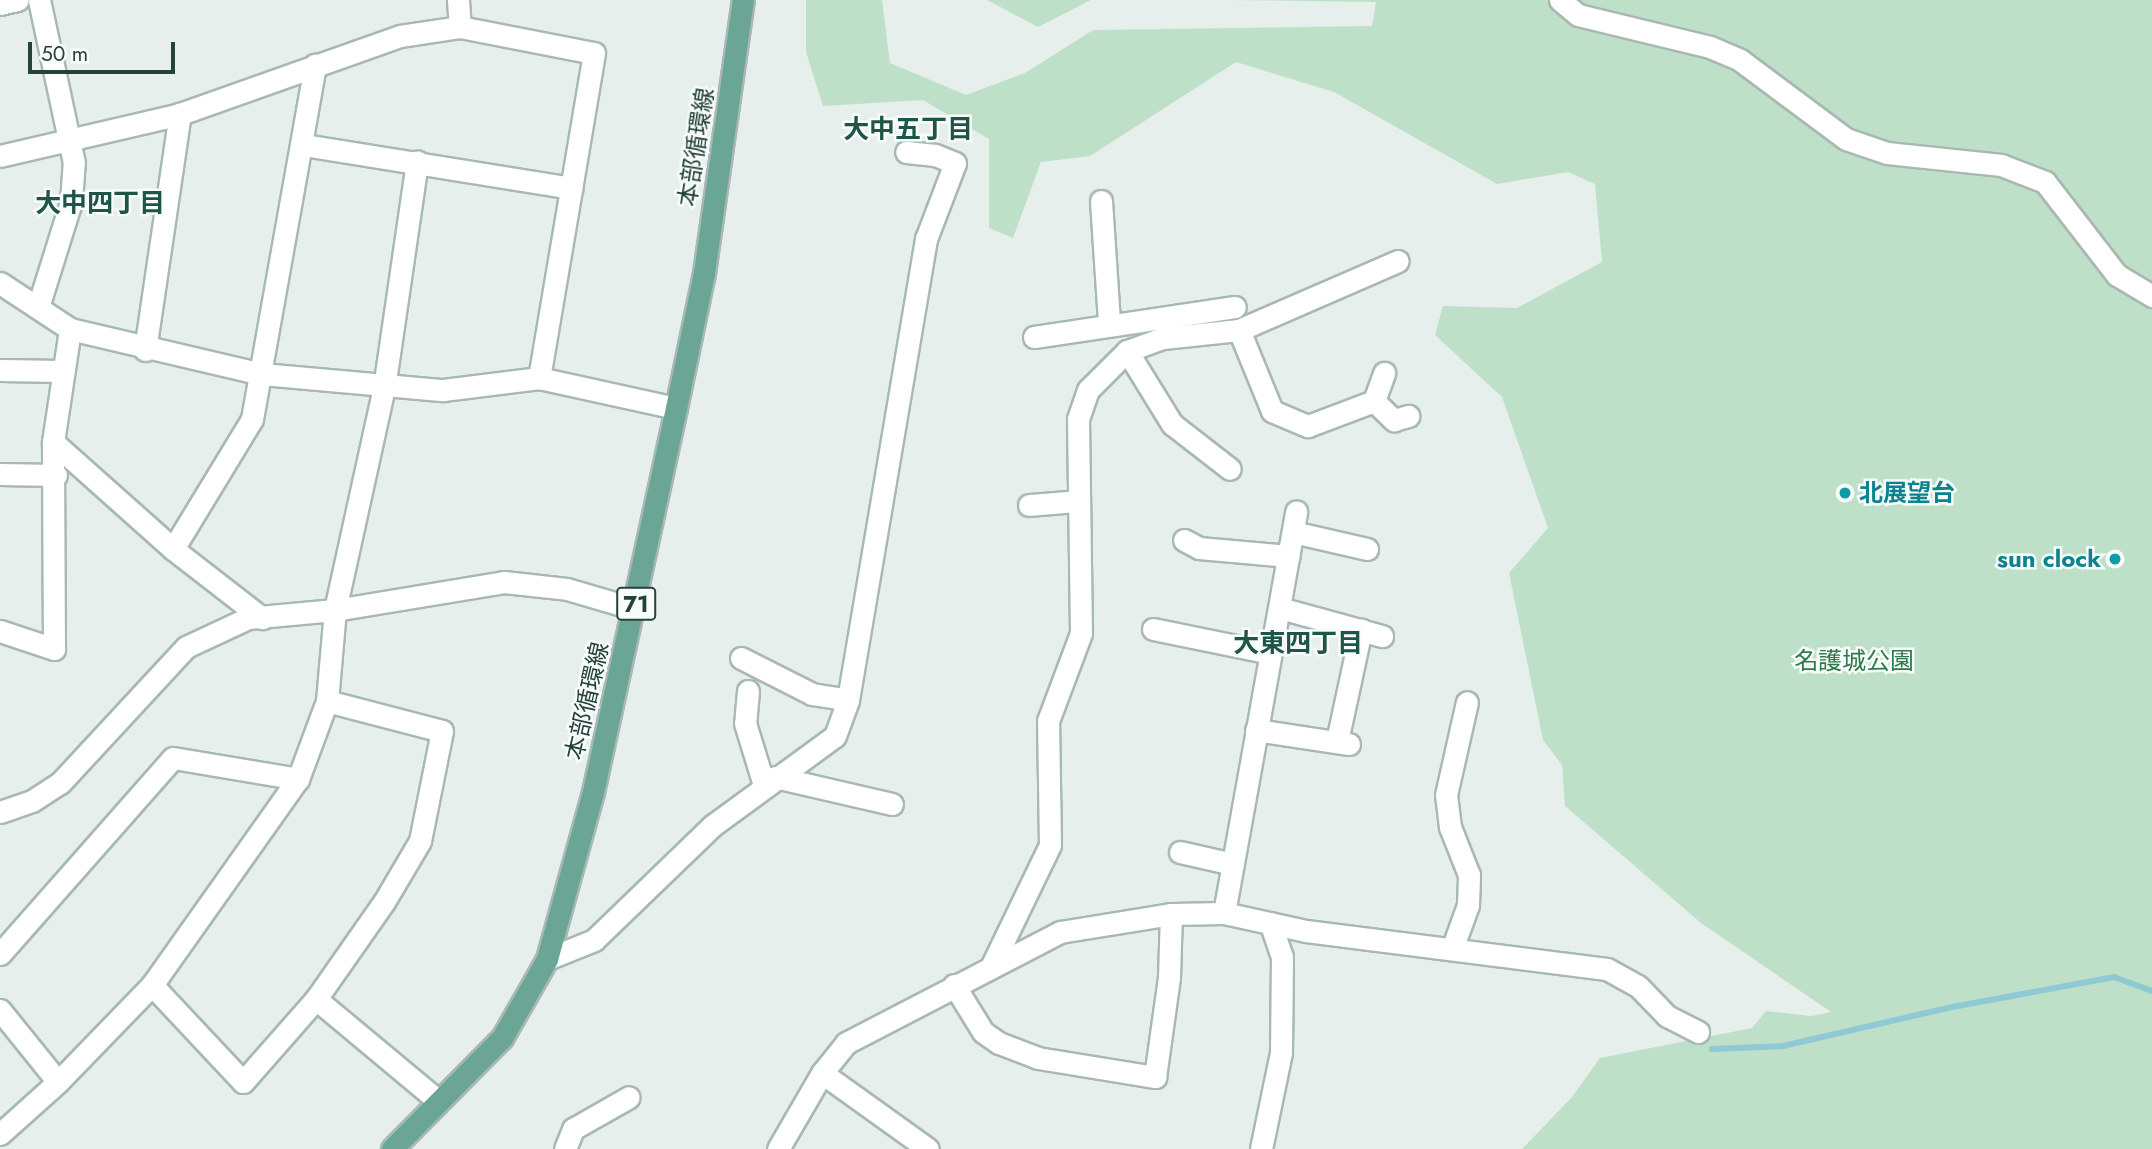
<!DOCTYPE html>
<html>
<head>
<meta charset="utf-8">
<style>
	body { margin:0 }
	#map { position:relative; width:2152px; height:1149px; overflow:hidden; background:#e6efeb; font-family:Jost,"Noto Sans JP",sans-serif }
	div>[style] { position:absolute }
	.green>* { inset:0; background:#bfe0c8 }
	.stream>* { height:6px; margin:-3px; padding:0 3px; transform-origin:3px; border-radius:3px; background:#8ec9d4 }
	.roads { filter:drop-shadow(2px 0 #a8b8b2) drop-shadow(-2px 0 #a8b8b2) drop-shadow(0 2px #a8b8b2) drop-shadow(0 -2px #a8b8b2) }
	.minor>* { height:21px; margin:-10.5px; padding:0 10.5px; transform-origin:10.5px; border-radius:10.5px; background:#fff }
	.tertiary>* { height:21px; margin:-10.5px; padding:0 10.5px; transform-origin:10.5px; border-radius:10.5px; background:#fff }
	.primary>* { height:21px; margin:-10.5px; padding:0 10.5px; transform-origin:10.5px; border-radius:10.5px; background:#6aa596 }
	.dots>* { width:19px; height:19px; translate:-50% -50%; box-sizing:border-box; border:4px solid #f7fbf9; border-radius:50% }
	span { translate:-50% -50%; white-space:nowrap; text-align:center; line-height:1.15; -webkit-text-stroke:5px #f7fbf9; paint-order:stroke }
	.shield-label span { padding:2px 5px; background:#f7fbf9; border:2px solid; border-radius:5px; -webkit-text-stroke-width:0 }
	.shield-label { font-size:23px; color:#24423a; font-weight:700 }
	.street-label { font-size:24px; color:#24423a }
	.culture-label { font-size:24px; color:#0d838f; font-weight:700 }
	.left { translate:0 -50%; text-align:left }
	.right { translate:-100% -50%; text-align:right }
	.park-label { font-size:24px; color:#2d7a4b }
	.neighbourhood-label { font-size:26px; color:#1f5548; font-weight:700 }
	.scale { position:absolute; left:28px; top:42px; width:147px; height:32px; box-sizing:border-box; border:4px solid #24423a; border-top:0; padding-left:9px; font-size:21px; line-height:24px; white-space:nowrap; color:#24423a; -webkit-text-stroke:5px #f7fbf9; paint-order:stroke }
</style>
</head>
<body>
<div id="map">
	<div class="green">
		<div style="clip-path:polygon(806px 0,882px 0,890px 63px,966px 95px,1025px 73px,1093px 30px,1372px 26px,1376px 2px,1226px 0,2152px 0,2152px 1149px,1522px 1149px,1572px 1097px,1600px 1058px,1752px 1028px,1766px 1011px,1811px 1016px,1831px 1012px,1701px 923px,1565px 806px,1562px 765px,1543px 740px,1509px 573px,1548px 528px,1502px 397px,1435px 335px,1443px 306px,1517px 308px,1602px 262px,1595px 184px,1568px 172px,1497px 184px,1334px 92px,1236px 62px,1090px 156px,1041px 162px,1013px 238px,989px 228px,989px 139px,923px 100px,823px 106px,806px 52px)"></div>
		<div style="clip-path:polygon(987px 0,1091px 0,1038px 27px)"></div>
	</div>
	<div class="stream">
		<div style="left:1712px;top:1049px;width:71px;rotate:-2.4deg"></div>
		<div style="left:1783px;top:1046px;width:168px;rotate:-13deg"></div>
		<div style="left:1947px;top:1008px;width:170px;rotate:-10.5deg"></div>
		<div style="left:2114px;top:977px;width:40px;rotate:20.2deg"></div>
	</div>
	<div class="roads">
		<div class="minor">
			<div style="left:458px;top:0;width:27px;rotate:86deg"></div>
			<div style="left:304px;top:145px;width:271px;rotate:9.1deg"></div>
			<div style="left:0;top:156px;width:185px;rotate:-13.1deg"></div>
			<div style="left:180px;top:114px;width:233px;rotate:-19.5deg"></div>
			<div style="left:400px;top:36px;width:61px;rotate:-8.5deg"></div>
			<div style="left:460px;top:27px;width:136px;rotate:11deg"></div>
			<div style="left:594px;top:53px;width:330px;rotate:99.6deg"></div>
			<div style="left:1101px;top:201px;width:122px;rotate:86.2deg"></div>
			<div style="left:0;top:283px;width:84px;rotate:33.3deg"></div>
			<div style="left:70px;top:329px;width:197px;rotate:13.2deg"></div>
			<div style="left:262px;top:374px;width:182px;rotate:5.1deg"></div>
			<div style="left:443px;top:390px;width:97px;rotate:-7.1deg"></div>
			<div style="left:539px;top:378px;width:140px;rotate:12.4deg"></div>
			<div style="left:38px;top:307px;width:110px;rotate:-72.6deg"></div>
			<div style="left:71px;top:202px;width:39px;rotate:-86deg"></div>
			<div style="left:74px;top:163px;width:167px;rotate:-102.1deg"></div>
			<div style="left:1239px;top:330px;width:173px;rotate:-23.5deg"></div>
			<div style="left:1034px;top:337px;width:203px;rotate:-8.5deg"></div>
			<div style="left:145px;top:350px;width:239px;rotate:-81.6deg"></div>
			<div style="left:1127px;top:351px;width:86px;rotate:58.3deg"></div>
			<div style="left:1172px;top:424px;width:73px;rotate:37.8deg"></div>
			<div style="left:0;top:370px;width:62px;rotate:0.9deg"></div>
			<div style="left:1374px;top:401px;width:30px;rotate:-70deg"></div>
			<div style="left:53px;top:442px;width:161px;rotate:41.7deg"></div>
			<div style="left:173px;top:549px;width:152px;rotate:-58.7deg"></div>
			<div style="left:252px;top:419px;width:360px;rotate:-79.9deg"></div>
			<div style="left:0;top:474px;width:56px;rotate:1deg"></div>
			<div style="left:1029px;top:505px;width:49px;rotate:-4.7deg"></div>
			<div style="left:1293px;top:532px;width:76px;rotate:12.9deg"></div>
			<div style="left:1184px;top:540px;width:17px;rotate:28deg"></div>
			<div style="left:1199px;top:548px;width:90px;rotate:5.1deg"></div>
			<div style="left:173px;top:549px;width:113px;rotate:37.8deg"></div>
			<div style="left:1280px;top:608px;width:106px;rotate:15.4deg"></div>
			<div style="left:1153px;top:629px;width:120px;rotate:11.5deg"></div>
			<div style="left:0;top:631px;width:57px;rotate:18.4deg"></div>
			<div style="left:54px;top:649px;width:207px;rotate:-90.3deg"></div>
			<div style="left:53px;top:442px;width:114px;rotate:-81.4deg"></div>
			<div style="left:741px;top:658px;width:80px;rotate:26.9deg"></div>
			<div style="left:812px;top:694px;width:36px;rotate:9deg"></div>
			<div style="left:748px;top:691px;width:32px;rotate:95deg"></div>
			<div style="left:745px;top:723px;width:65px;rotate:73deg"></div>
			<div style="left:1256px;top:730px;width:94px;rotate:8.6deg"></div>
			<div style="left:1337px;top:741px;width:114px;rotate:-77.8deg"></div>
			<div style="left:775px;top:777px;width:120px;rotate:13deg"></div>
			<div style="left:0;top:812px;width:34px;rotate:-19deg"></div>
			<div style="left:32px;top:801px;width:33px;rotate:-33deg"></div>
			<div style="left:60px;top:783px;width:185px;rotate:-47.2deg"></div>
			<div style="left:186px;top:647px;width:68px;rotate:-25.1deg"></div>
			<div style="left:248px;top:618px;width:87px;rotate:-5.3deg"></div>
			<div style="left:335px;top:610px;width:171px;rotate:-9.4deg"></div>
			<div style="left:504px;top:582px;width:63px;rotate:6.3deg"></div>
			<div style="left:567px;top:589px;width:71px;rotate:16.4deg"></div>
			<div style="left:1180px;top:852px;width:54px;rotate:12.8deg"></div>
			<div style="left:1224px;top:913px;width:408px;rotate:-79.8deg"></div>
			<div style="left:1452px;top:949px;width:47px;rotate:-70deg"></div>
			<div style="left:1468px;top:905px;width:30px;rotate:-88deg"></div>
			<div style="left:1469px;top:875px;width:52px;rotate:-111.6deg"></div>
			<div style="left:1450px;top:827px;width:32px;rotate:-97deg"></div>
			<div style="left:1446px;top:795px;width:95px;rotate:-77.3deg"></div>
			<div style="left:0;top:954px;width:261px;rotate:-48.6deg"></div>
			<div style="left:173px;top:758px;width:127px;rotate:9.5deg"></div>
			<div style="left:547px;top:959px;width:51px;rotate:-22deg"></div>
			<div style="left:594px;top:940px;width:164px;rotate:-44deg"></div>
			<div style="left:712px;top:826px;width:152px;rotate:-36.2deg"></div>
			<div style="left:835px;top:736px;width:38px;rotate:-70deg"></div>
			<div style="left:848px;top:700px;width:468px;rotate:-80.4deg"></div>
			<div style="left:926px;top:239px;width:81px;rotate:-69.1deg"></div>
			<div style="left:955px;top:163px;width:22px;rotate:-158deg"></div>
			<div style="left:935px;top:155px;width:29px;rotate:-174deg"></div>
			<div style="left:992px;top:965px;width:133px;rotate:-64.2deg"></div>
			<div style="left:1050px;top:845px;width:124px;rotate:-90.9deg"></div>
			<div style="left:1048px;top:721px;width:94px;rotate:-69.4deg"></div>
			<div style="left:1081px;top:633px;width:214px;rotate:-90.8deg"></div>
			<div style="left:1078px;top:419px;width:31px;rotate:-71deg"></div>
			<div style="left:1088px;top:390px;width:55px;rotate:-45deg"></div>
			<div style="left:1127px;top:351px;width:38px;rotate:-20deg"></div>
			<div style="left:1163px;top:338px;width:76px;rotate:-6deg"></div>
			<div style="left:1239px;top:330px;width:87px;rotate:67.8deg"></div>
			<div style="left:1272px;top:411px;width:39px;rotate:23deg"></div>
			<div style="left:1308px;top:426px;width:71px;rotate:-20.7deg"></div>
			<div style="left:1374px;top:401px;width:28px;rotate:44deg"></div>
			<div style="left:1394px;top:420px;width:15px;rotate:-16deg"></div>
			<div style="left:152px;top:985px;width:133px;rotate:46.8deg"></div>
			<div style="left:243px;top:1082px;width:111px;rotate:-48.7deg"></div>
			<div style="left:316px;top:999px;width:118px;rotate:-55deg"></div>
			<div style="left:384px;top:902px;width:71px;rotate:-59.5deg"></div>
			<div style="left:420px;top:841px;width:112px;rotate:-78.7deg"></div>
			<div style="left:442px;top:731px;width:119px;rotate:-165.4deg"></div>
			<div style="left:954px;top:985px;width:55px;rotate:58.3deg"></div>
			<div style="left:983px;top:1032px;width:19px;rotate:35deg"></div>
			<div style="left:999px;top:1043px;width:42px;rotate:21deg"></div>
			<div style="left:1038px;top:1058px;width:119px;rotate:9.2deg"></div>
			<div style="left:1155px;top:1077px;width:101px;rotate:-82deg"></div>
			<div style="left:1169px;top:977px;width:63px;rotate:-88.2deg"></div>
			<div style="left:316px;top:999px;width:156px;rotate:39.8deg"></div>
			<div style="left:0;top:1010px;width:92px;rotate:51.1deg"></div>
			<div style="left:822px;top:1073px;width:130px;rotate:35.6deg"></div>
			<div style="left:0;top:1134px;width:78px;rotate:-41.9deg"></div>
			<div style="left:58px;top:1082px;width:135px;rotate:-45.9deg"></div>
			<div style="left:152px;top:985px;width:252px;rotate:-54.7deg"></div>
			<div style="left:298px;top:779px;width:83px;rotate:-69.6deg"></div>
			<div style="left:327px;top:701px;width:91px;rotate:-85deg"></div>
			<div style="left:335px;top:610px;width:227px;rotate:-77.6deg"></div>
			<div style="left:384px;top:388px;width:229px;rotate:-81.7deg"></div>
			<div style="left:565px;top:1149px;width:22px;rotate:-68deg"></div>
			<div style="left:573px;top:1129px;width:64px;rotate:-29.7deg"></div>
			<div style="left:778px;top:1149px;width:88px;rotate:-59.9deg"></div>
			<div style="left:822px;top:1073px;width:38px;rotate:-51deg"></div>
			<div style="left:846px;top:1043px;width:241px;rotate:-27.4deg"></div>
			<div style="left:1060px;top:932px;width:112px;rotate:-9.2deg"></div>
			<div style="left:1171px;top:914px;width:53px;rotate:-1.1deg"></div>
			<div style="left:1224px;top:913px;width:84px;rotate:12.4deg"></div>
			<div style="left:1306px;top:931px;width:303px;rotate:7.2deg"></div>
			<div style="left:1607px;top:969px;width:35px;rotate:29deg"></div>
			<div style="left:1638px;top:986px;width:42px;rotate:46deg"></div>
			<div style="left:1667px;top:1016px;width:35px;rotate:27deg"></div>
			<div style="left:1261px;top:1149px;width:99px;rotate:-78.3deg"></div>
			<div style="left:1281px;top:1052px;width:95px;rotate:-89.4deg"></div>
			<div style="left:1282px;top:957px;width:36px;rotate:-109deg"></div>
		</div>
		<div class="tertiary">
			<div style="left:1560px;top:0;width:23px;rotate:40deg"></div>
			<div style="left:1578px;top:15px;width:136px;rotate:13.6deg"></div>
			<div style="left:1710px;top:47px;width:33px;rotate:23deg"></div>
			<div style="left:1740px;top:60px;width:132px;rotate:36.7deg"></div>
			<div style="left:1846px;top:139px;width:43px;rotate:18.9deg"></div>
			<div style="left:1887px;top:153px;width:115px;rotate:6deg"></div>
			<div style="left:2001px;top:165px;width:47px;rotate:21.1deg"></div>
			<div style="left:2045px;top:182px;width:118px;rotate:52.3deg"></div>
			<div style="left:2117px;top:275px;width:41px;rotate:31deg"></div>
			<div style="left:0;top:4px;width:18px;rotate:-13deg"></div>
		</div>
		<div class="primary">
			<div style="left:392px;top:1149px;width:156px;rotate:-45.3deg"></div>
			<div style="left:502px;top:1038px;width:91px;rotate:-60.3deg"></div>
			<div style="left:547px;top:959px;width:173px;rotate:-74.6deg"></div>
			<div style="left:593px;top:792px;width:393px;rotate:-77.8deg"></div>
			<div style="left:676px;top:408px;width:138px;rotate:-78.3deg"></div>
			<div style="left:704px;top:273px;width:276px;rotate:-81.9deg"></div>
		</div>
	</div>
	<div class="dots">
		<div style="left:1845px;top:493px;background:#0f9aa8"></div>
		<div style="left:2115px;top:559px;background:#0f9aa8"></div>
	</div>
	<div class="shield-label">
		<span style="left:636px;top:604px">71</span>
	</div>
	<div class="street-label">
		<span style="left:696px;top:147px;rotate:-81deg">本部循環線</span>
		<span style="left:587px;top:701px;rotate:-77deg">本部循環線</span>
	</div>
	<div class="culture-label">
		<span class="left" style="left:1859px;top:493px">北展望台</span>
		<span class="right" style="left:2101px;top:559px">sun clock</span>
	</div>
	<div class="park-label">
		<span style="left:1854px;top:661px">名護城公園</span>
	</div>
	<div class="neighbourhood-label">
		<span style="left:908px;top:130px">大中五丁目</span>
		<span style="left:100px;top:204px">大中四丁目</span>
		<span style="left:1298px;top:644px">大東四丁目</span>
	</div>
	<div class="scale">50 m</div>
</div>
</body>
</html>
